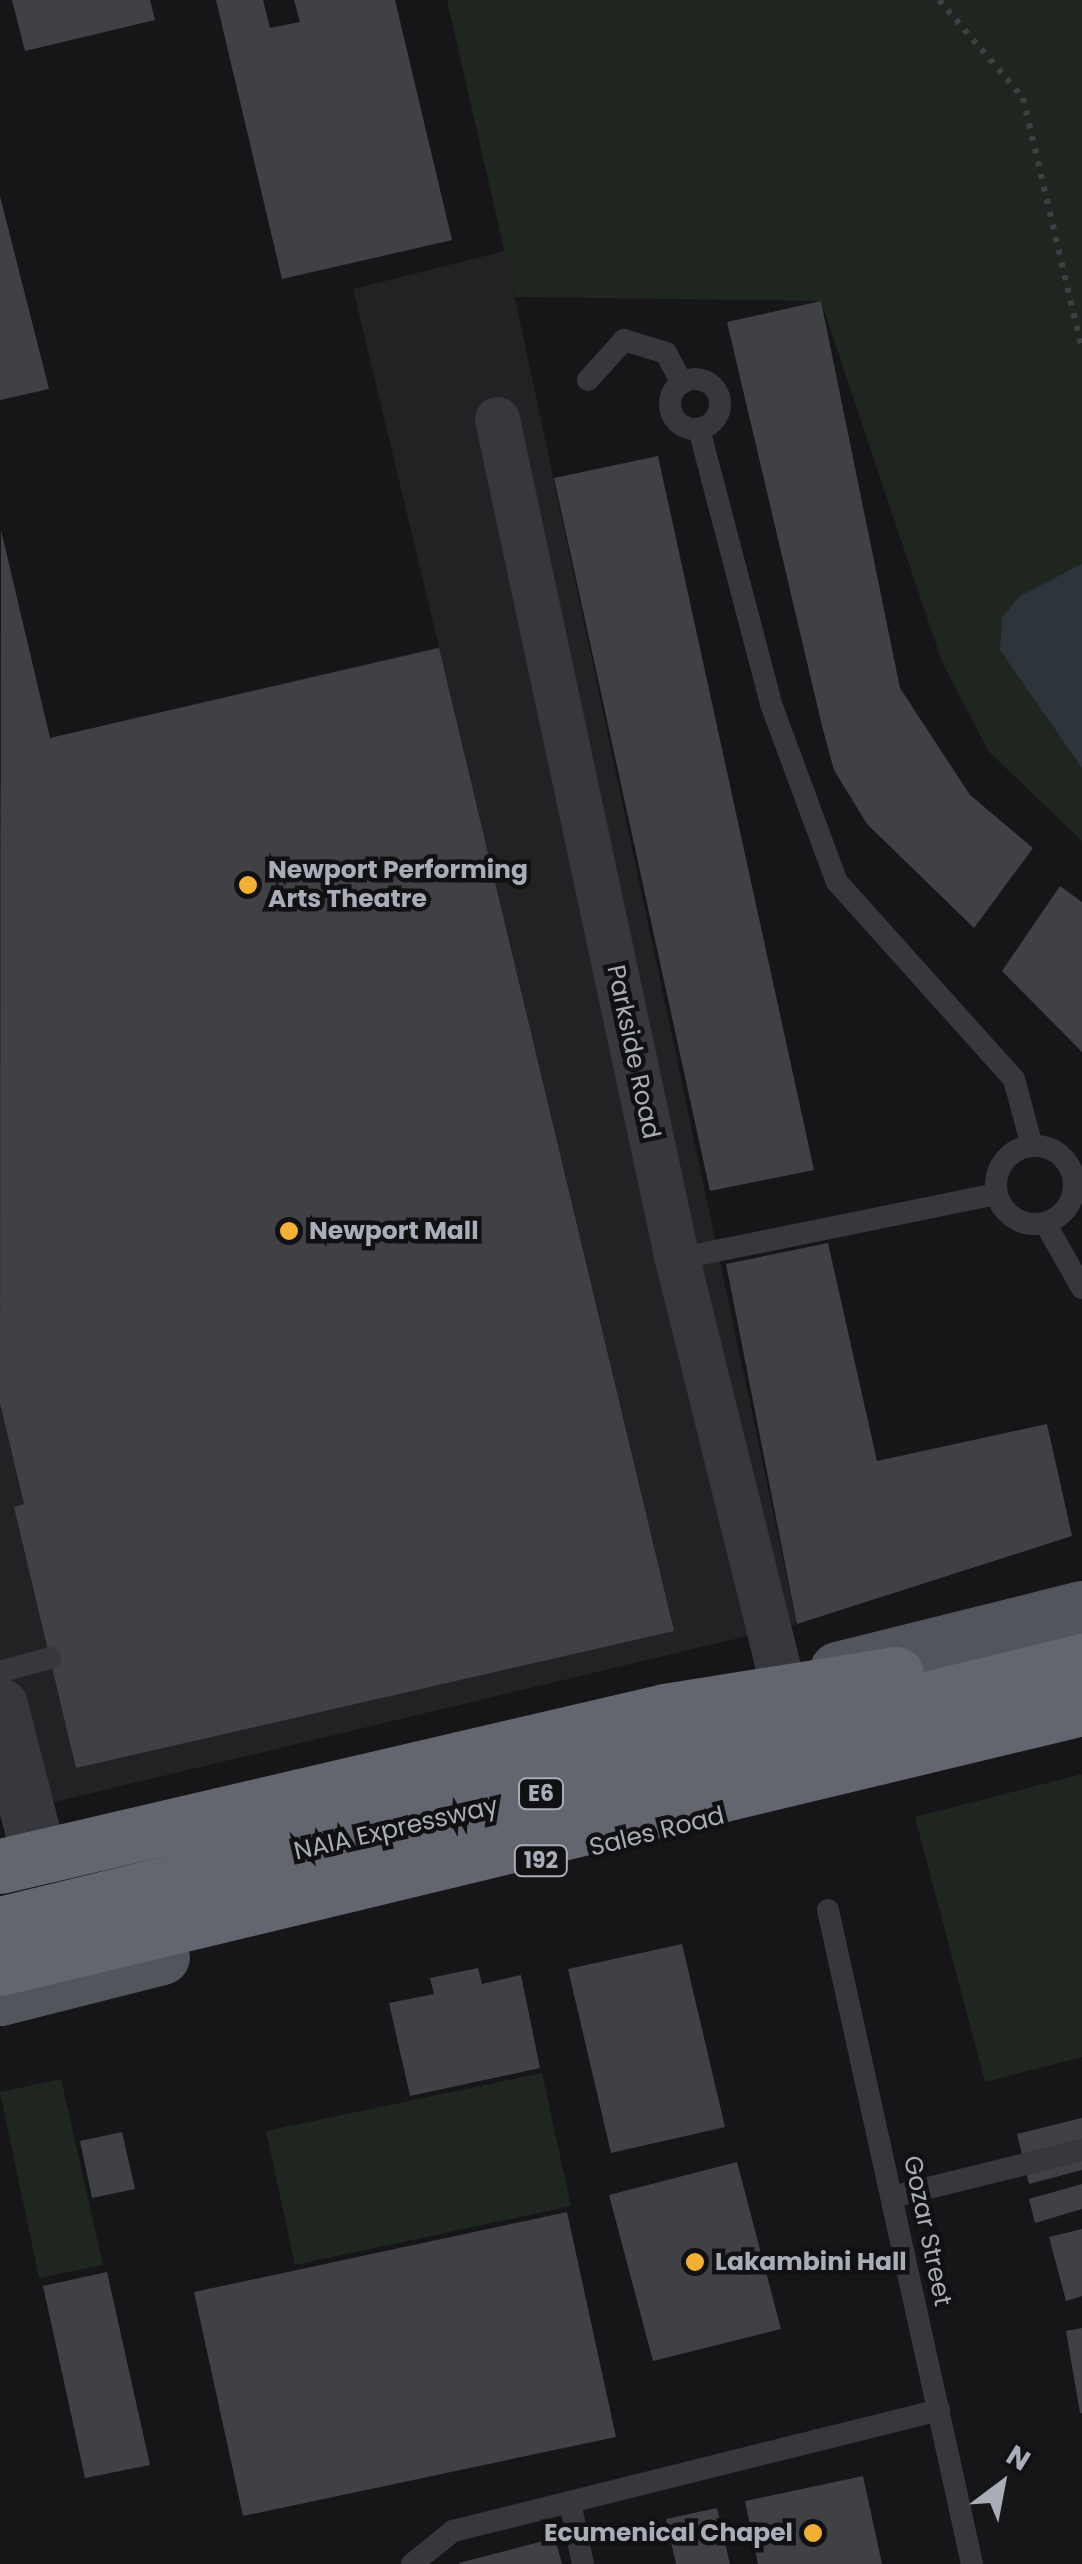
<!DOCTYPE html>
<html>
<head>
<meta charset="utf-8">
<style>
	body { margin:0 }
	#map { position:relative; width:1082px; height:2564px; overflow:hidden; background:#161618; font-family:Poppins,sans-serif }
	div>[style] { position:absolute }
	.built>* { inset:0; background:#222225 }
	.green>* { inset:0; background:#1e261f }
	.water>* { inset:0; background:#2c353c }
	.building>* { inset:0; background:#404145 }
	.path>* { height:6px; margin-top:-3px; transform-origin:0; background:repeating-linear-gradient(90deg,#3d3f44 0 5px,transparent 0 13px) }
	.service>* { height:22px; margin:-11px; padding:0 11px; transform-origin:11px; border-radius:11px; background:#37383d }
	.service>.ring { margin:-11px; padding:0; box-sizing:content-box; background:none; border:22px solid #37383d; border-radius:50% }
	.minor>* { height:45px; margin:-22.5px; padding:0 22.5px; transform-origin:22.5px; border-radius:22.5px; background:#37383d }
	.tertiary>* { height:55px; margin:-27.5px; padding:0 27.5px; transform-origin:27.5px; border-radius:27.5px; background:#37383d }
	.primary>* { height:55px; margin:-27.5px; padding:0 27.5px; transform-origin:27.5px; border-radius:27.5px; background:#53555c }
	.motorway>* { height:55px; margin:-27.5px; padding:0 27.5px; transform-origin:27.5px; border-radius:27.5px; background:#63666e }
	.dots>* { width:28px; height:28px; translate:-50% -50%; box-sizing:border-box; border:5px solid #111113; border-radius:50% }
	span { translate:-50% -50%; white-space:nowrap; text-align:center; line-height:1.15; -webkit-text-stroke:9px #111113; paint-order:stroke }
	.shield-label span { padding:2px 8px; background:#111113; border:2px solid; border-radius:8px; -webkit-text-stroke-width:0 }
	.shield-label { font-size:22px; color:#a8adb8; font-weight:700 }
	.poi-label { font-size:25px; color:#a8adb8; font-weight:700 }
	.left { translate:0 -50%; text-align:left }
	.right { translate:-100% -50%; text-align:right }
	.street-label { font-size:25px; color:#a8adb8 }
	.north { position:absolute; left:952px; top:2434px; width:100px; height:100px; -webkit-text-stroke:8px #111113; paint-order:stroke; rotate:32deg; font-size:28px; font-weight:700; line-height:40px; text-align:center; color:#a8adb8 }
	.north::after { content:''; display:block; margin:auto; width:35px; height:45px; background:#a8adb8; clip-path:polygon(50% 0,100% 100%,50% 72%,0 100%) }
</style>
</head>
<body>
<div id="map">
	<div class="built">
		<div style="clip-path:polygon(505px 251px,797px 1624px,0 1815px,0 790px,15px 786px,50px 738px,439px 647px,353px 289px)"></div>
	</div>
	<div class="green">
		<div style="clip-path:polygon(447px 0,1082px 0,1082px 841px,989px 752px,942px 662px,821px 301px,515px 297px)"></div>
		<div style="clip-path:polygon(1082px 1774px,1082px 2057px,985px 2082px,915px 1817px)"></div>
		<div style="clip-path:polygon(542px 2073px,571px 2206px,295px 2265px,266px 2131px)"></div>
		<div style="clip-path:polygon(61px 2079px,103px 2265px,39px 2278px,0 2092px)"></div>
	</div>
	<div class="water">
		<div style="clip-path:polygon(1082px 564px,1082px 768px,1000px 650px,1002px 618px,1020px 596px)"></div>
	</div>
	<div class="building">
		<div style="clip-path:polygon(12px 0,150px 0,155px 20px,25px 51px)"></div>
		<div style="clip-path:polygon(216px 0,263px 0,270px 28px,300px 22px,294px 0,395px 0,452px 240px,282px 279px)"></div>
		<div style="clip-path:polygon(0 196px,49px 389px,0 400px)"></div>
		<div style="clip-path:polygon(821px 301px,900px 688px,970px 795px,1033px 848px,974px 928px,867px 824px,834px 770px,822px 726px,727px 322px)"></div>
		<div style="clip-path:polygon(658px 456px,814px 1170px,710px 1191px,554px 478px)"></div>
		<div style="clip-path:polygon(1px 530px,50px 738px,439px 648px,674px 1631px,76px 1768px,14px 1507px,24px 1504px,0 1403px)"></div>
		<div style="clip-path:polygon(1060px 886px,1082px 902px,1082px 1052px,1002px 971px)"></div>
		<div style="clip-path:polygon(828px 1243px,877px 1461px,1047px 1424px,1072px 1536px,797px 1624px,726px 1264px)"></div>
		<div style="clip-path:polygon(682px 1944px,725px 2127px,611px 2153px,568px 1969px)"></div>
		<div style="clip-path:polygon(478px 1968px,482px 1984px,521px 1975px,540px 2068px,410px 2096px,389px 2003px,434px 1994px,430px 1978px)"></div>
		<div style="clip-path:polygon(1082px 2118px,1082px 2170px,1029px 2184px,1017px 2134px)"></div>
		<div style="clip-path:polygon(122px 2132px,135px 2189px,92px 2198px,80px 2141px)"></div>
		<div style="clip-path:polygon(737px 2162px,781px 2329px,653px 2361px,609px 2195px)"></div>
		<div style="clip-path:polygon(1082px 2184px,1082px 2209px,1035px 2223px,1029px 2199px)"></div>
		<div style="clip-path:polygon(567px 2212px,616px 2437px,243px 2516px,194px 2292px)"></div>
		<div style="clip-path:polygon(1082px 2229px,1082px 2296px,1066px 2301px,1049px 2237px)"></div>
		<div style="clip-path:polygon(107px 2272px,150px 2465px,85px 2478px,43px 2286px)"></div>
		<div style="clip-path:polygon(1082px 2328px,1082px 2413px,1080px 2413px,1066px 2331px)"></div>
		<div style="clip-path:polygon(863px 2476px,882px 2564px,758px 2564px,745px 2501px)"></div>
		<div style="clip-path:polygon(717px 2508px,730px 2564px,676px 2564px,666px 2519px)"></div>
		<div style="clip-path:polygon(555px 2538px,562px 2564px,460px 2564px,459px 2563px)"></div>
	</div>
	<div class="path">
		<div style="left:939px;top:0;width:129px;rotate:49.4deg"></div>
		<div style="left:1023px;top:98px;width:258px;rotate:76.8deg"></div>
	</div>
	<div class="service">
		<div class="ring" style="left:670px;top:379px;width:28px;height:28px"></div>
		<div style="left:588px;top:380px;width:54px;rotate:-48deg"></div>
		<div style="left:624px;top:340px;width:44px;rotate:17.2deg"></div>
		<div style="left:666px;top:353px;width:34px;rotate:62deg"></div>
		<div style="left:699px;top:429px;width:284px;rotate:75.3deg"></div>
		<div style="left:771px;top:704px;width:190px;rotate:69.7deg"></div>
		<div style="left:837px;top:882px;width:265px;rotate:48.1deg"></div>
		<div style="left:1014px;top:1079px;width:69px;rotate:75deg"></div>
		<div class="ring" style="left:996px;top:1146px;width:56px;height:56px"></div>
		<div style="left:1045px;top:1223px;width:75px;rotate:60.4deg"></div>
		<div style="left:677px;top:1259px;width:326px;rotate:-11.5deg"></div>
		<div style="left:0;top:1672px;width:52px;rotate:-15.6deg"></div>
		<div style="left:828px;top:1910px;width:670px;rotate:77.58deg"></div>
		<div style="left:892px;top:2197px;width:196px;rotate:-13.9deg"></div>
		<div style="left:570px;top:2502px;width:63px;rotate:78.2deg"></div>
		<div style="left:412px;top:2564px;width:53px;rotate:-38.8deg"></div>
		<div style="left:453px;top:2531px;width:501px;rotate:-13.98deg"></div>
	</div>
	<div class="minor">
		<div style="left:497px;top:419px;width:859px;rotate:77.91deg"></div>
		<div style="left:677px;top:1259px;width:436px;rotate:76.1deg"></div>
	</div>
	<div class="tertiary">
		<div style="left:0;top:1705px;width:149px;rotate:75.6deg"></div>
	</div>
	<div class="primary">
		<div style="left:837px;top:1669px;width:252px;rotate:-14deg"></div>
		<div style="left:0;top:1998px;width:167px;rotate:-14.2deg"></div>
	</div>
	<div class="motorway">
		<div style="left:0;top:1866px;width:683px;rotate:-13.12deg"></div>
		<div style="left:665px;top:1711px;width:234px;rotate:-9.1deg"></div>
		<div style="left:0;top:1924px;width:1114px;rotate:-13.66deg"></div>
		<div style="left:0;top:1968px;width:1113px;rotate:-13.51deg"></div>
	</div>
	<div class="dots">
		<div style="left:248px;top:885px;background:#f2b134"></div>
		<div style="left:289px;top:1231px;background:#f2b134"></div>
		<div style="left:695px;top:2262px;background:#f2b134"></div>
		<div style="left:813px;top:2533px;background:#f2b134"></div>
	</div>
	<div class="shield-label">
		<span style="left:541px;top:1794px">E6</span>
		<span style="left:541px;top:1861px">192</span>
	</div>
	<div class="poi-label">
		<span class="left" style="left:268px;top:885px">Newport Performing<br>Arts Theatre</span>
		<span class="left" style="left:309px;top:1231px">Newport Mall</span>
		<span class="left" style="left:715px;top:2262px">Lakambini Hall</span>
		<span class="right" style="left:793px;top:2533px">Ecumenical Chapel</span>
	</div>
	<div class="street-label">
		<span style="left:633px;top:1052px;rotate:78deg">Parkside Road</span>
		<span style="left:396px;top:1829px;rotate:-13deg">NAIA Expressway</span>
		<span style="left:657px;top:1832px;rotate:-14deg">Sales Road</span>
		<span style="left:927px;top:2231px;rotate:78deg">Gozar Street</span>
	</div>
	<div class="north">N</div>
</div>
</body>
</html>
